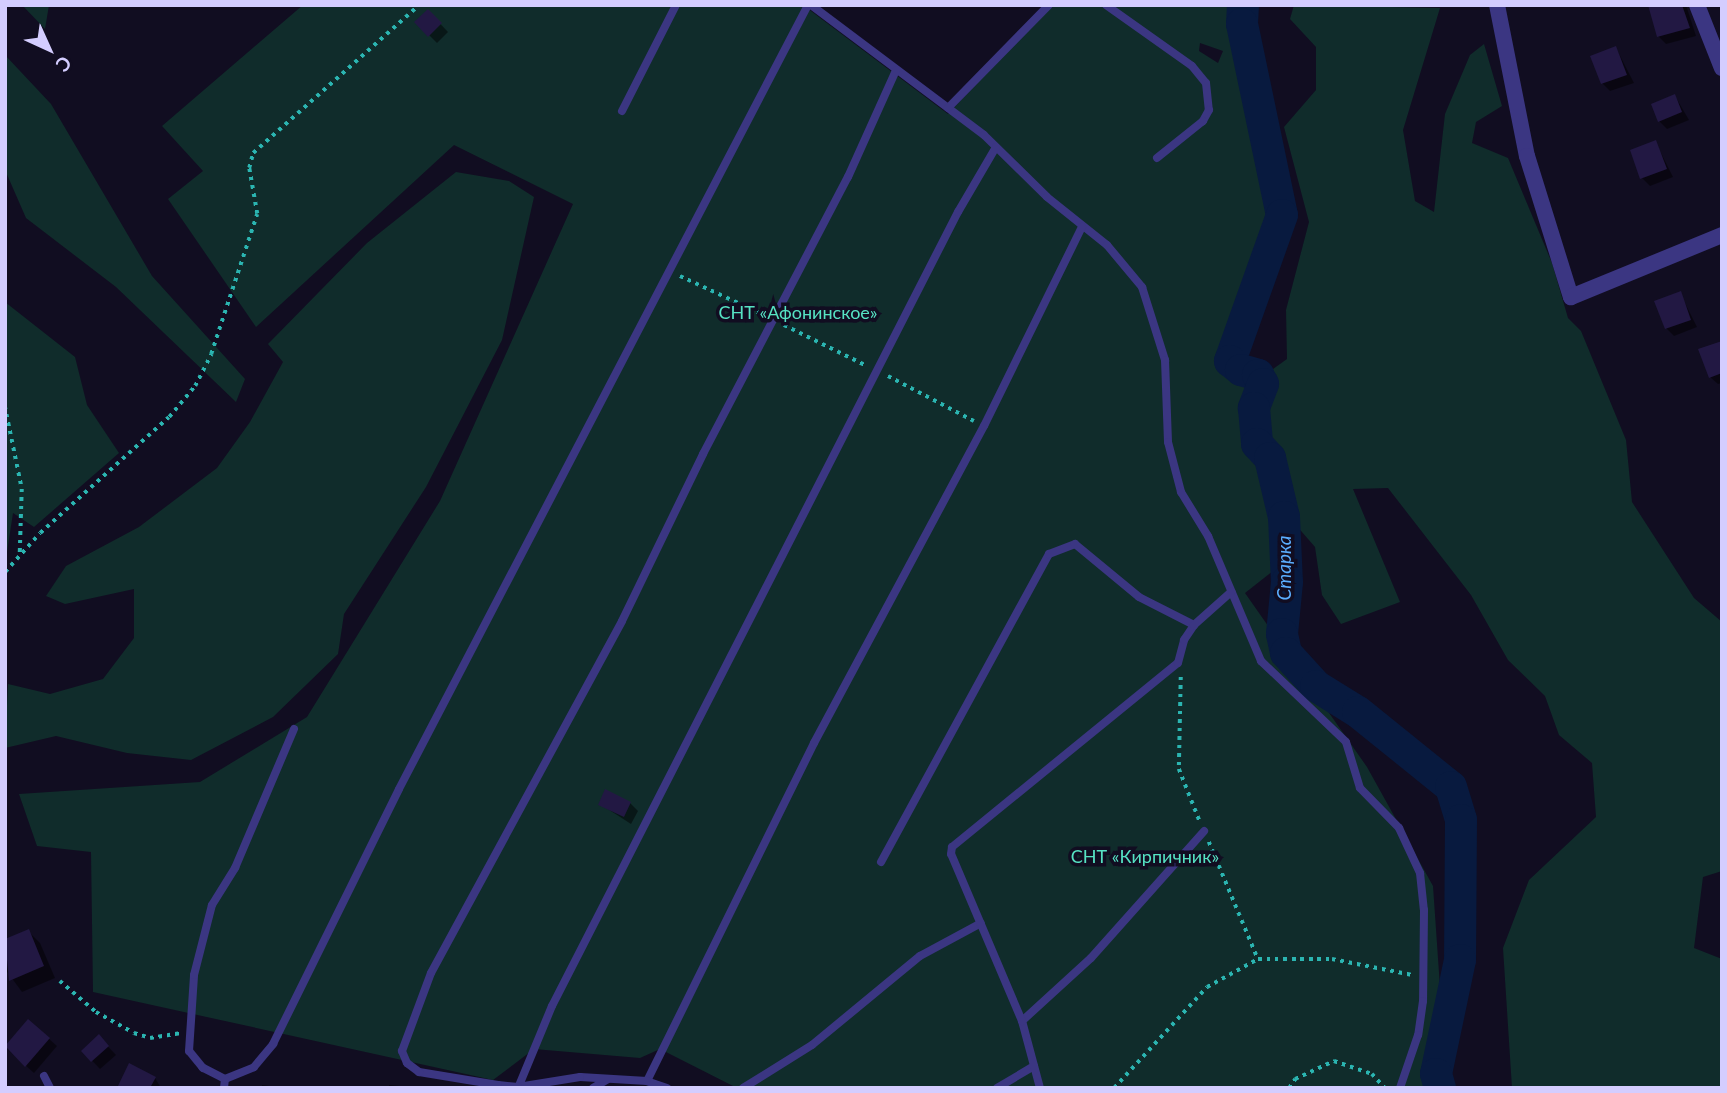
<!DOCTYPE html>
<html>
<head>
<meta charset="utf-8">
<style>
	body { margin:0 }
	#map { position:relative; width:1727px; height:1093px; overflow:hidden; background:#110d21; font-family:Lato,sans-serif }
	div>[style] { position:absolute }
	.green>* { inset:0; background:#102c2b }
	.shadow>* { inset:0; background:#0007 }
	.river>* { height:32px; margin:-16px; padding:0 16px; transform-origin:16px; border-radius:16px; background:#081a3f }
	.building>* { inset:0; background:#221843 }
	.path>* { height:3.5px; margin-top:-1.75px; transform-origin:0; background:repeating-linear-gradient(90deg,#2bb5b1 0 3.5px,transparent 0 8.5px) }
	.service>* { height:8px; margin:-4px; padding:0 4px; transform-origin:4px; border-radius:4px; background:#3b3682 }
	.minor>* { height:16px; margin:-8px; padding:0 8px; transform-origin:8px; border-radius:8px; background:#3b3682 }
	span { translate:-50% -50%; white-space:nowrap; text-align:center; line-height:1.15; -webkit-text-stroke:7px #110d21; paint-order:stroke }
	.park-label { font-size:18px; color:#56e2c3 }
	.water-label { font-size:19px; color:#5baeff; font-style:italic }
	.frame { position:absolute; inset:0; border:7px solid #d4cdff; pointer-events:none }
	.north { position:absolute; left:14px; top:14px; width:70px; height:70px; -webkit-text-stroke:5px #110d21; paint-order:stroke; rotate:135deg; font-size:19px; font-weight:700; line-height:28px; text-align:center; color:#d4cdff }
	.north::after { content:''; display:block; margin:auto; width:24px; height:32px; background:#d4cdff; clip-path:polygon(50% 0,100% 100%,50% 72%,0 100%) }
</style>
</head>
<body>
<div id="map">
	<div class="green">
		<div style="clip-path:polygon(22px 5px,49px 5px,45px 29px)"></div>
		<div style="clip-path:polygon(evenodd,303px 5px,803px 5px,948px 114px,1051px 5px,1238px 5px,1234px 21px,1247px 80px,1255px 84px,1282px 215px,1230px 361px,1241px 370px,1258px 375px,1263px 384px,1254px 408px,1257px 444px,1270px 458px,1284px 517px,1283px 563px,1245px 593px,1367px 767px,1433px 886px,1447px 1088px,737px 1088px,660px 1049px,640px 1058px,534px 1049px,493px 1080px,93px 992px,91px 852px,37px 846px,19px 794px,200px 782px,307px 717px,440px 501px,573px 204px,454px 145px,256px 327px,168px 199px,203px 171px,162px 126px,303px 5px,1200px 43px,1223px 51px,1218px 63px,1199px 51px,1200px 43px)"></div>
		<div style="clip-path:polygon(1294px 5px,1440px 8px,1403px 130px,1415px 201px,1434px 212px,1445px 114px,1470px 55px,1484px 44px,1502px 106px,1476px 122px,1472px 143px,1508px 158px,1552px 263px,1568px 318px,1581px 331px,1626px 440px,1632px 502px,1694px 598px,1722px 622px,1722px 871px,1703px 877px,1694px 948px,1722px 959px,1722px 1088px,1512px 1088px,1503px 948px,1529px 880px,1596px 817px,1592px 763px,1559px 735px,1545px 696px,1508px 660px,1471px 595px,1388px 488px,1353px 489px,1400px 602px,1341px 624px,1322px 595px,1315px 547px,1295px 524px,1279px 453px,1266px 444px,1265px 410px,1273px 369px,1287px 359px,1286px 310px,1309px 222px,1284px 127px,1316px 90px,1316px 47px,1290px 19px)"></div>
		<div style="clip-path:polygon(5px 55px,51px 104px,152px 276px,245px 379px,236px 402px,116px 287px,26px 218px,5px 170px)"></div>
		<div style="clip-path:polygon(456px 172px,509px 181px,534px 197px,502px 340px,426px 487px,344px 614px,338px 654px,273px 717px,191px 760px,127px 753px,56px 736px,5px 748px,8px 684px,50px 694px,103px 679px,134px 638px,134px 589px,65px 604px,46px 596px,66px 566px,139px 527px,217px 468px,250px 422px,283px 362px,268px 344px,367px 243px)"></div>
		<div style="clip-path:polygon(5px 302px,75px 357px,87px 405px,119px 453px,34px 527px,13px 513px,5px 565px)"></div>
	</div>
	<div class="shadow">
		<div style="clip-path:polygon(1650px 5px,1686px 5px,1696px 36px,1666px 44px,1658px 36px)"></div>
		<div style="clip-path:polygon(428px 11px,448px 32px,437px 43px,416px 22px)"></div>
		<div style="clip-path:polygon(1616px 48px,1634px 83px,1610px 91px,1602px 83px)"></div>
		<div style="clip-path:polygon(1675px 96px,1689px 120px,1667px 129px,1659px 121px)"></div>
		<div style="clip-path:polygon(1656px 143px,1673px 177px,1650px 186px,1642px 178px)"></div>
		<div style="clip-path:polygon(1680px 293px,1697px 327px,1674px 336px,1666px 328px)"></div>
		<div style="clip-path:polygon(1722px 342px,1722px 383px,1718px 384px,1710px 377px)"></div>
		<div style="clip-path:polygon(630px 803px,638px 811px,631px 824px,600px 804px)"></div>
		<div style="clip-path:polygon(28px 931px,40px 943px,55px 978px,22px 992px,5px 969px,5px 941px)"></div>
		<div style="clip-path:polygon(29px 1021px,57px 1046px,34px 1073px,6px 1048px)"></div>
		<div style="clip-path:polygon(99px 1037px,116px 1055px,100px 1069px,83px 1051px)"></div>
		<div style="clip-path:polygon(155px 1078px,161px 1088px,118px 1088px)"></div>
		<div style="clip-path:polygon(262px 1085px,283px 1088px,262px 1088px)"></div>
		<div style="clip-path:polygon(389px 1085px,419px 1088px,389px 1088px)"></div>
	</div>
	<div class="river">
		<div style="left:1243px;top:5px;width:19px;rotate:93deg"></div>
		<div style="left:1242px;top:24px;width:195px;rotate:78.2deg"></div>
		<div style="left:1282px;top:215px;width:155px;rotate:109.6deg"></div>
		<div style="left:1230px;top:361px;width:14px;rotate:39deg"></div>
		<div style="left:1241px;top:370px;width:18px;rotate:16deg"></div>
		<div style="left:1258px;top:375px;width:10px;rotate:61deg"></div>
		<div style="left:1263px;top:384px;width:26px;rotate:111deg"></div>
		<div style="left:1254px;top:408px;width:36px;rotate:85deg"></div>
		<div style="left:1257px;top:444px;width:19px;rotate:47deg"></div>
		<div style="left:1270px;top:458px;width:61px;rotate:76.7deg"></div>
		<div style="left:1284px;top:517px;width:65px;rotate:87.4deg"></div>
		<div style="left:1287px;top:582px;width:52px;rotate:95.5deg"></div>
		<div style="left:1282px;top:634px;width:19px;rotate:78deg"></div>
		<div style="left:1286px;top:653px;width:45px;rotate:47.7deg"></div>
		<div style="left:1316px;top:686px;width:49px;rotate:31.8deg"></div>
		<div style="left:1358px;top:712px;width:119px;rotate:38.9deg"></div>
		<div style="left:1451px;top:787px;width:34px;rotate:73deg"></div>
		<div style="left:1461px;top:820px;width:140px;rotate:90.4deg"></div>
		<div style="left:1460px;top:960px;width:116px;rotate:101.9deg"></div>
		<div style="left:1436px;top:1074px;width:15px;rotate:74deg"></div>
	</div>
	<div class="building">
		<div style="clip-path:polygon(1648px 5px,1682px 5px,1690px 28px,1657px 37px)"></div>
		<div style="clip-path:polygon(428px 9px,442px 23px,428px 37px,414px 22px)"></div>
		<div style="clip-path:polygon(1616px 46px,1627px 75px,1601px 84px,1590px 56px)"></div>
		<div style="clip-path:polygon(1675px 94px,1682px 112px,1658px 122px,1651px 104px)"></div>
		<div style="clip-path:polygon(1656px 140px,1667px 169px,1640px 179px,1630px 150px)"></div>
		<div style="clip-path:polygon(1681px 291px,1691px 320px,1665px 329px,1654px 301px)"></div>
		<div style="clip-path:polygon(1722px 341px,1722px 373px,1709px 378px,1698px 349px)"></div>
		<div style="clip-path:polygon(605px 789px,631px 802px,624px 817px,598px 805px)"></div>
		<div style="clip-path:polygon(29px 929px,44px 966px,9px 981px,5px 939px)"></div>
		<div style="clip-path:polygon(28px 1019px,50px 1038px,25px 1067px,5px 1046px)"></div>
		<div style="clip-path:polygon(99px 1034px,109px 1046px,91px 1062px,81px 1051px)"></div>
		<div style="clip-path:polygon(129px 1063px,156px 1077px,150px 1088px,117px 1088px)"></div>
	</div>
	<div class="path">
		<div style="left:680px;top:276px;width:90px;rotate:24.9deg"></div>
		<div style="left:784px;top:325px;width:90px;rotate:26.3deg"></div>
		<div style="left:888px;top:376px;width:97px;rotate:27.6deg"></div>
		<div style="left:5px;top:406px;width:85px;rotate:78.4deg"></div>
		<div style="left:22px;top:489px;width:64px;rotate:91.8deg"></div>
		<div style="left:5px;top:572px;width:52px;rotate:-48.1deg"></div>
		<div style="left:40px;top:533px;width:173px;rotate:-42deg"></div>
		<div style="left:169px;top:417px;width:40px;rotate:-50deg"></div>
		<div style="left:195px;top:386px;width:36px;rotate:-63deg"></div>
		<div style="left:211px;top:354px;width:147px;rotate:-71.8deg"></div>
		<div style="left:257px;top:214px;width:47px;rotate:-99.9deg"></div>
		<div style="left:249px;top:168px;width:16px;rotate:-75deg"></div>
		<div style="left:253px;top:153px;width:222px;rotate:-41.7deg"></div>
		<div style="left:1181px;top:677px;width:92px;rotate:91.2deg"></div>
		<div style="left:1179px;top:769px;width:57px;rotate:68.4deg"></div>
		<div style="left:1209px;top:842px;width:127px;rotate:67.3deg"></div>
		<div style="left:60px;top:981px;width:48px;rotate:40.7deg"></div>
		<div style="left:96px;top:1012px;width:43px;rotate:28.9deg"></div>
		<div style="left:134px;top:1033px;width:17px;rotate:17deg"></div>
		<div style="left:150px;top:1038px;width:30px;rotate:-9deg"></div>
		<div style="left:1114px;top:1088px;width:137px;rotate:-47.4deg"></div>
		<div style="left:1207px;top:987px;width:58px;rotate:-28.8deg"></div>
		<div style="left:1258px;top:959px;width:74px"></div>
		<div style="left:1332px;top:959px;width:82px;rotate:11.3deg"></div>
		<div style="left:1289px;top:1088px;width:11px;rotate:-56deg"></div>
		<div style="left:1295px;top:1079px;width:43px;rotate:-24.8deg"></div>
		<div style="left:1334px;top:1061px;width:40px;rotate:18.9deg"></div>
		<div style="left:1372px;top:1074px;width:19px;rotate:47deg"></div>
	</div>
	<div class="service">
		<div style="left:811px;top:5px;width:216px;rotate:36.9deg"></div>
		<div style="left:984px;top:135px;width:88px;rotate:44.5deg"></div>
		<div style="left:1047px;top:197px;width:77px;rotate:38.7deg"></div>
		<div style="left:1107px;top:245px;width:55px;rotate:50.2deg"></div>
		<div style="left:1142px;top:287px;width:77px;rotate:72.5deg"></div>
		<div style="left:1165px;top:360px;width:82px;rotate:87.9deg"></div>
		<div style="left:1168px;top:442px;width:52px;rotate:75.4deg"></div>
		<div style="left:1181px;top:492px;width:52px;rotate:58.5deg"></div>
		<div style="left:1208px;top:536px;width:136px;rotate:67deg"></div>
		<div style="left:1261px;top:661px;width:117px;rotate:43.6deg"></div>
		<div style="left:1346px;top:742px;width:48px;rotate:73.1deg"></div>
		<div style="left:1360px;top:788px;width:56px;rotate:45.7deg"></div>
		<div style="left:1399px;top:828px;width:50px;rotate:65deg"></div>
		<div style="left:1420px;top:873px;width:37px;rotate:84deg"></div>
		<div style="left:1424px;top:910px;width:91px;rotate:90.6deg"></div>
		<div style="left:1423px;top:1001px;width:34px;rotate:98deg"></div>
		<div style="left:1418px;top:1035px;width:56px;rotate:108.8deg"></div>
		<div style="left:1106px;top:5px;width:105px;rotate:35.3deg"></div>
		<div style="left:1192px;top:66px;width:22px;rotate:51deg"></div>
		<div style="left:1206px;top:83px;width:27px;rotate:84deg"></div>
		<div style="left:1209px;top:110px;width:13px;rotate:119deg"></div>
		<div style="left:1203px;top:121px;width:59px;rotate:141.2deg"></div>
		<div style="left:948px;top:108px;width:144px;rotate:-45.6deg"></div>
		<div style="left:622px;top:111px;width:119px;rotate:-63deg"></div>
		<div style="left:881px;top:862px;width:351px;rotate:-61.4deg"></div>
		<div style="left:1049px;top:554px;width:28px;rotate:-21deg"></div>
		<div style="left:1075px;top:544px;width:83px;rotate:39.6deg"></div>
		<div style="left:1139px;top:597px;width:62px;rotate:27deg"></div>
		<div style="left:1022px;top:1021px;width:93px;rotate:-42.4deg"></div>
		<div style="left:1091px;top:958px;width:170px;rotate:-48.3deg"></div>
		<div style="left:44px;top:1076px;width:13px;rotate:63deg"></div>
		<div style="left:225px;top:1079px;width:31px;rotate:-22deg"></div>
		<div style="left:254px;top:1067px;width:30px;rotate:-50deg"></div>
		<div style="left:273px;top:1044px;width:284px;rotate:-63.7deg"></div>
		<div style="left:399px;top:789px;width:884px;rotate:-62.45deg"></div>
		<div style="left:647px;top:1081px;width:377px;rotate:-63.7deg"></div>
		<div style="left:814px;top:743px;width:360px;rotate:-61.8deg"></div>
		<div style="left:984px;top:426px;width:222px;rotate:-63.8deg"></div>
		<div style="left:224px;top:1088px;width:9px;rotate:-84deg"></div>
		<div style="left:225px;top:1079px;width:25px;rotate:-153deg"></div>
		<div style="left:203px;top:1068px;width:22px;rotate:-129deg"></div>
		<div style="left:189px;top:1051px;width:76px;rotate:-86.2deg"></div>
		<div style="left:194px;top:975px;width:72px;rotate:-75.6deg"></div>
		<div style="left:212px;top:905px;width:44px;rotate:-58.1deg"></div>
		<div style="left:235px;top:868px;width:151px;rotate:-67deg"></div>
		<div style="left:518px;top:1088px;width:89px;rotate:-67.5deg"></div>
		<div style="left:552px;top:1006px;width:892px;rotate:-62.92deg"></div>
		<div style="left:958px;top:212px;width:75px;rotate:-59.7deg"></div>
		<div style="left:593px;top:1088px;width:17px;rotate:-31deg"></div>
		<div style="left:667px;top:1088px;width:21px;rotate:-161deg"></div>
		<div style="left:647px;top:1081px;width:67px;rotate:-176.6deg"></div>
		<div style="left:580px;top:1077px;width:63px;rotate:170.8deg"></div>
		<div style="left:518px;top:1087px;width:20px;rotate:-174deg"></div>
		<div style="left:498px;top:1085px;width:80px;rotate:-170.7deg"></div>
		<div style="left:419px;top:1072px;width:15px;rotate:-143deg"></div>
		<div style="left:407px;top:1063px;width:13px;rotate:-113deg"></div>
		<div style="left:402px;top:1051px;width:83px;rotate:-69.6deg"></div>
		<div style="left:431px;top:973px;width:400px;rotate:-61.5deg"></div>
		<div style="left:622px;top:621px;width:186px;rotate:-64.1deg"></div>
		<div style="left:703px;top:454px;width:313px;rotate:-62.4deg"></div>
		<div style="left:848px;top:177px;width:117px;rotate:-65.8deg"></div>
		<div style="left:743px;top:1088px;width:81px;rotate:-31.9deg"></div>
		<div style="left:812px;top:1045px;width:140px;rotate:-39.5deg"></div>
		<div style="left:920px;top:956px;width:69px;rotate:-28.4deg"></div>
		<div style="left:997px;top:1088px;width:43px;rotate:-30.7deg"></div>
		<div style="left:1040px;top:1088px;width:69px;rotate:-105deg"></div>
		<div style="left:1022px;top:1021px;width:181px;rotate:-113deg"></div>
		<div style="left:951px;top:854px;width:7px;rotate:-82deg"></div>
		<div style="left:952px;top:847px;width:291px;rotate:-39.2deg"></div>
		<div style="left:1178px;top:663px;width:24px;rotate:-75deg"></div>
		<div style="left:1184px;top:640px;width:18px;rotate:-56deg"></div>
		<div style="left:1194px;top:625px;width:50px;rotate:-41.7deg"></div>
	</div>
	<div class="minor">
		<div style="left:1497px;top:5px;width:154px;rotate:78.8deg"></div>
		<div style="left:1527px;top:156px;width:148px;rotate:72.7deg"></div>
		<div style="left:1571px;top:297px;width:163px;rotate:-22.3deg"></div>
		<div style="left:1697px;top:5px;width:68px;rotate:68.4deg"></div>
	</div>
	<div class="park-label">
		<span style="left:798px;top:312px">СНТ «Афонинское»</span>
		<span style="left:1145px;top:856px">СНТ «Кирпичник»</span>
	</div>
	<div class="water-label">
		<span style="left:1284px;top:568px;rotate:-90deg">Старка</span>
	</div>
	<div class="frame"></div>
	<div class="north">С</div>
</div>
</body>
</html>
